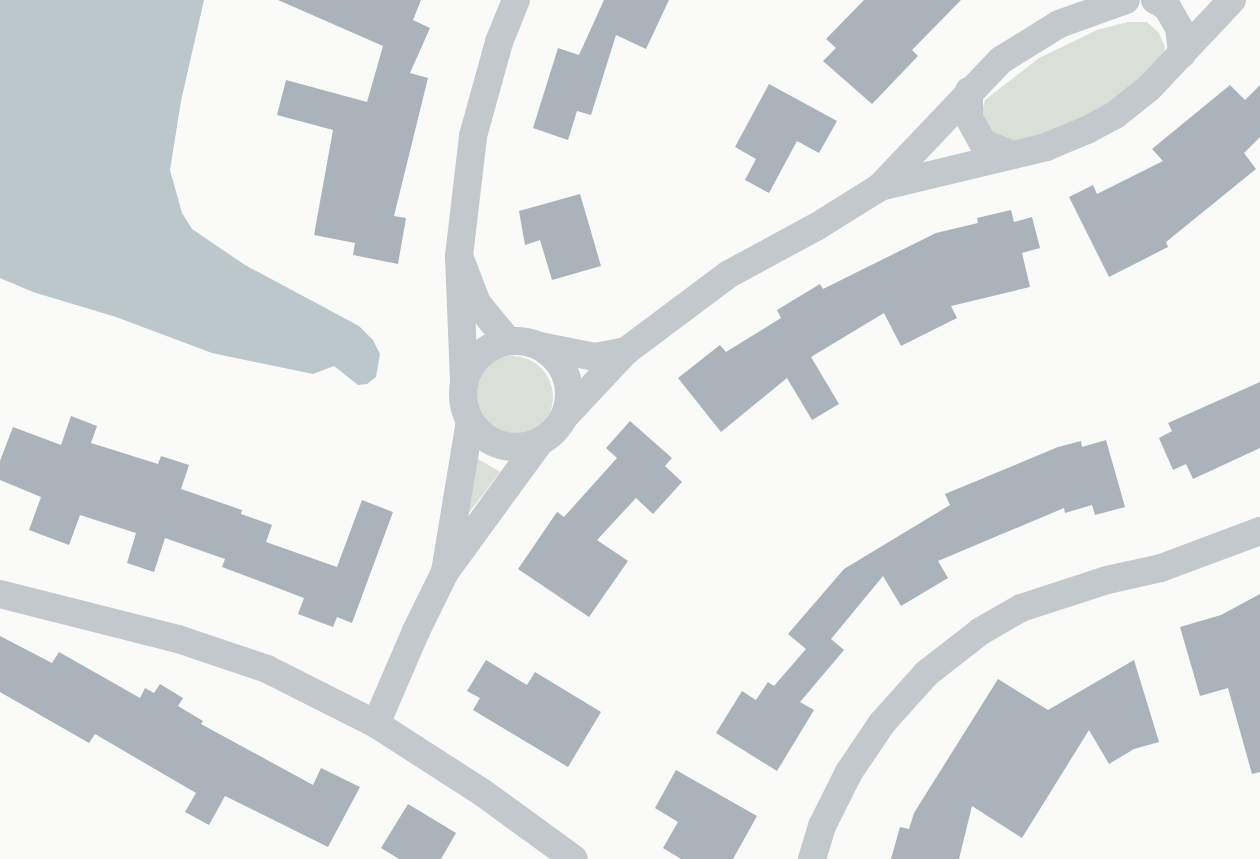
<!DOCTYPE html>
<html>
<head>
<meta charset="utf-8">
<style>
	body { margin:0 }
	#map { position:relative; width:1260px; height:859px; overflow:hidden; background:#fafaf8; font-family:Barlow,sans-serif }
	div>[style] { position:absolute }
	.green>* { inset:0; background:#dadfd7 }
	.round { border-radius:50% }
	.water>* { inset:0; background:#bbc7cb }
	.building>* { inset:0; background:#aab3b9 }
	.street>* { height:28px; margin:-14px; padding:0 14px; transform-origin:14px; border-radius:14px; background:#c3c8cc }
	.street>.ring { margin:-14px; padding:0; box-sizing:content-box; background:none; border:28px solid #c3c8cc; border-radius:50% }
	span { translate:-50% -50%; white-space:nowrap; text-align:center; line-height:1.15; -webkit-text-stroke:5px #fff; paint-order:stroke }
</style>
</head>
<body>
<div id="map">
	<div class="green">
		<div style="clip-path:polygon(1128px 22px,1147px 22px,1159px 33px,1165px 47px,1162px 61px,1147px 79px,1090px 116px,1009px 147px,979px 121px,985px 100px,1039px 58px,1097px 30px)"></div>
		<div class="round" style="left:471px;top:356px;width:82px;height:82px"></div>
		<div style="clip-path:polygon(475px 457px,500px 472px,468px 514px)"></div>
	</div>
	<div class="water">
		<div style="clip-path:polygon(0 0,204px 0,181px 101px,170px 170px,182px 213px,192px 229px,245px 265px,359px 326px,373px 340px,380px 354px,376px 377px,367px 384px,358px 385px,334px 366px,313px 374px,212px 353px,116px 317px,33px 292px,0 278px)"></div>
	</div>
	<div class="building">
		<div style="clip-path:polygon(278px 0,421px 0,413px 20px,430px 28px,410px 73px,428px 78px,394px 216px,406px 218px,398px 264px,353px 255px,355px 243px,314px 235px,333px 130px,277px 115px,286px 80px,367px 102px,383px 46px)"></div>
		<div style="clip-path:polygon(604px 0,669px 0,646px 49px,616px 35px,591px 115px,577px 111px,568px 140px,533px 128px,558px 48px,579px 55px)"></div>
		<div style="clip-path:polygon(864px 0,961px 0,912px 50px,918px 56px,872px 104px,823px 61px,836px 48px,826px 39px)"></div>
		<div style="clip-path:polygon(769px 84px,837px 121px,819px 153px,797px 141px,769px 193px,745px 180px,756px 159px,735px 147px)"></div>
		<div style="clip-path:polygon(1230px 85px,1245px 100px,1260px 85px,1260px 137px,1244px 153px,1256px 169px,1166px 242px,1168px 247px,1109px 277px,1069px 197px,1093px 185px,1097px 194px,1163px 161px,1152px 149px)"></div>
		<div style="clip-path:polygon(580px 194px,601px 266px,552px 280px,540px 240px,525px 245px,519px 211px)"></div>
		<div style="clip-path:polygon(1011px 210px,1014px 222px,1032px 217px,1040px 248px,1022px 253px,1030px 287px,951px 306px,957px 318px,901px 346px,884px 313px,811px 357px,839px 404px,812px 420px,787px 378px,721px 432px,678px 378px,720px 345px,726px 352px,781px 318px,777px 310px,820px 284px,823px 289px,936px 233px,978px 223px,977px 218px)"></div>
		<div style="clip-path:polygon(1260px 382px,1260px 448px,1193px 479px,1186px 464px,1173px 470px,1159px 438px,1172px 431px,1168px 423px)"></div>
		<div style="clip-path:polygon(71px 416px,97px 426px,91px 443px,158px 464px,161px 456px,189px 465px,181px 489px,242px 510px,241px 514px,272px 525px,266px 542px,337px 567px,362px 500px,393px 512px,352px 623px,337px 617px,333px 627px,298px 614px,304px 598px,222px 567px,225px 559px,165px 538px,154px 572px,127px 563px,136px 533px,80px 515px,69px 545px,29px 530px,41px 497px,0 480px,0 461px,13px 427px,61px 445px)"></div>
		<div style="clip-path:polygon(630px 421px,672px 458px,665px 466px,682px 482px,653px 514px,636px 498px,597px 540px,628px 561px,589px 617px,518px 569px,557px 512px,564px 517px,617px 458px,606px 448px)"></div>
		<div style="clip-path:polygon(1106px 440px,1125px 507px,1095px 515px,1092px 505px,1065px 513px,1064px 508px,938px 561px,948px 578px,901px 606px,883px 576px,831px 639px,844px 650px,800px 702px,814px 710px,777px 771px,716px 733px,742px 691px,756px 700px,768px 682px,774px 686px,806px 649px,788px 634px,844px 569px,950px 505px,945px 494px,1058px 447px,1081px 441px,1082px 447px)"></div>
		<div style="clip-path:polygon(1260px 594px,1260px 772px,1252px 774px,1228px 688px,1200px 696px,1180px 627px,1221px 615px)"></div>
		<div style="clip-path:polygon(0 636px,52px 663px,59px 652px,140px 698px,145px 688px,154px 693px,160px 684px,183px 698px,178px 706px,203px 721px,201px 724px,313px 785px,321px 768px,360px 787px,328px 847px,225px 796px,209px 825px,185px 812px,196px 793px,95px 734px,89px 743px,0 692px)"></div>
		<div style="clip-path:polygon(486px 660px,527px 685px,535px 672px,601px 712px,568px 767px,473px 710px,480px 698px,467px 691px)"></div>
		<div style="clip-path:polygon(1134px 660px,1159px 742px,1134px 749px,1109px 764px,1089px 730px,1022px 838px,972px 806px,959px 859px,891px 859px,900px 827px,909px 829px,914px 813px,998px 679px,1048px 710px)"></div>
		<div style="clip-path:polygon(676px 770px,757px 816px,733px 859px,681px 859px,663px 848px,678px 822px,655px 808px)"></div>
		<div style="clip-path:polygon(408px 804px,456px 833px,441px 859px,399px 859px,381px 848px)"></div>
	</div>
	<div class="street">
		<div style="left:1155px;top:0;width:14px;rotate:30deg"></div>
		<div style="left:1167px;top:7px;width:24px;rotate:60deg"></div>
		<div style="left:1179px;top:28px;width:26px;rotate:83deg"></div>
		<div style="left:969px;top:91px;width:27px;rotate:90deg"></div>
		<div style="left:969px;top:118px;width:29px;rotate:61deg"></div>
		<div style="left:983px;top:143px;width:32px;rotate:22deg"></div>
		<div style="left:880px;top:187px;width:171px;rotate:-13.5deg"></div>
		<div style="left:1046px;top:147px;width:44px;rotate:-22.5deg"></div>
		<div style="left:1087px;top:130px;width:32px;rotate:-28deg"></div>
		<div style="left:1115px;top:115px;width:43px;rotate:-38.5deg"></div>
		<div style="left:1149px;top:88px;width:121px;rotate:-46.7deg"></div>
		<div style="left:459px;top:256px;width:121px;rotate:-83.3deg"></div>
		<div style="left:473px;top:136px;width:98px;rotate:-74.5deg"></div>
		<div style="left:499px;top:42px;width:45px;rotate:-68deg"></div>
		<div class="ring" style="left:463px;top:341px;width:78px;height:78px"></div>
		<div style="left:540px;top:346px;width:56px;rotate:11.3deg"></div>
		<div style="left:595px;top:357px;width:32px;rotate:-11deg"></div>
		<div style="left:626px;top:351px;width:91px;rotate:133.2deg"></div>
		<div style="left:626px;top:351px;width:129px;rotate:-36.8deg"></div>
		<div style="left:729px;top:274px;width:99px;rotate:-28.4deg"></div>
		<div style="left:816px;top:227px;width:75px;rotate:-32deg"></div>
		<div style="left:880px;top:187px;width:175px;rotate:-46.4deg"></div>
		<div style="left:1001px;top:60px;width:68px;rotate:-31.8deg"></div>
		<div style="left:1059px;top:24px;width:71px;rotate:-19.7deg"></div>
		<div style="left:464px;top:381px;width:125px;rotate:-92.3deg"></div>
		<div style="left:459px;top:256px;width:50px;rotate:69deg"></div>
		<div style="left:477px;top:303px;width:49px;rotate:50.8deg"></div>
		<div style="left:470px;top:421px;width:153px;rotate:99.4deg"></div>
		<div style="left:445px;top:572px;width:160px;rotate:-53.9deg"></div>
		<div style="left:0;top:594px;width:184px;rotate:14.2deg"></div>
		<div style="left:178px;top:639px;width:94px;rotate:18.6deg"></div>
		<div style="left:267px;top:669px;width:122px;rotate:26.8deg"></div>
		<div style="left:376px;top:724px;width:127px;rotate:32.8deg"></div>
		<div style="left:483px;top:793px;width:112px;rotate:36deg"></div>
		<div style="left:376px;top:724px;width:101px;rotate:-66.7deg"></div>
		<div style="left:416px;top:631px;width:66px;rotate:-63.8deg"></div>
		<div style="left:812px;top:859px;width:34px;rotate:-73deg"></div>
		<div style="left:822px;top:826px;width:60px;rotate:-63.4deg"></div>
		<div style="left:849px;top:772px;width:59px;rotate:-56deg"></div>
		<div style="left:882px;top:723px;width:67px;rotate:-48deg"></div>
		<div style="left:927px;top:673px;width:68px;rotate:-37.9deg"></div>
		<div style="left:981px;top:631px;width:46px;rotate:-29.9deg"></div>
		<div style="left:1021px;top:608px;width:90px;rotate:-18deg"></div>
		<div style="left:1107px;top:580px;width:55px;rotate:-12.5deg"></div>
		<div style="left:1161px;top:568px;width:106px;rotate:-20.5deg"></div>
	</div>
</div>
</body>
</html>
